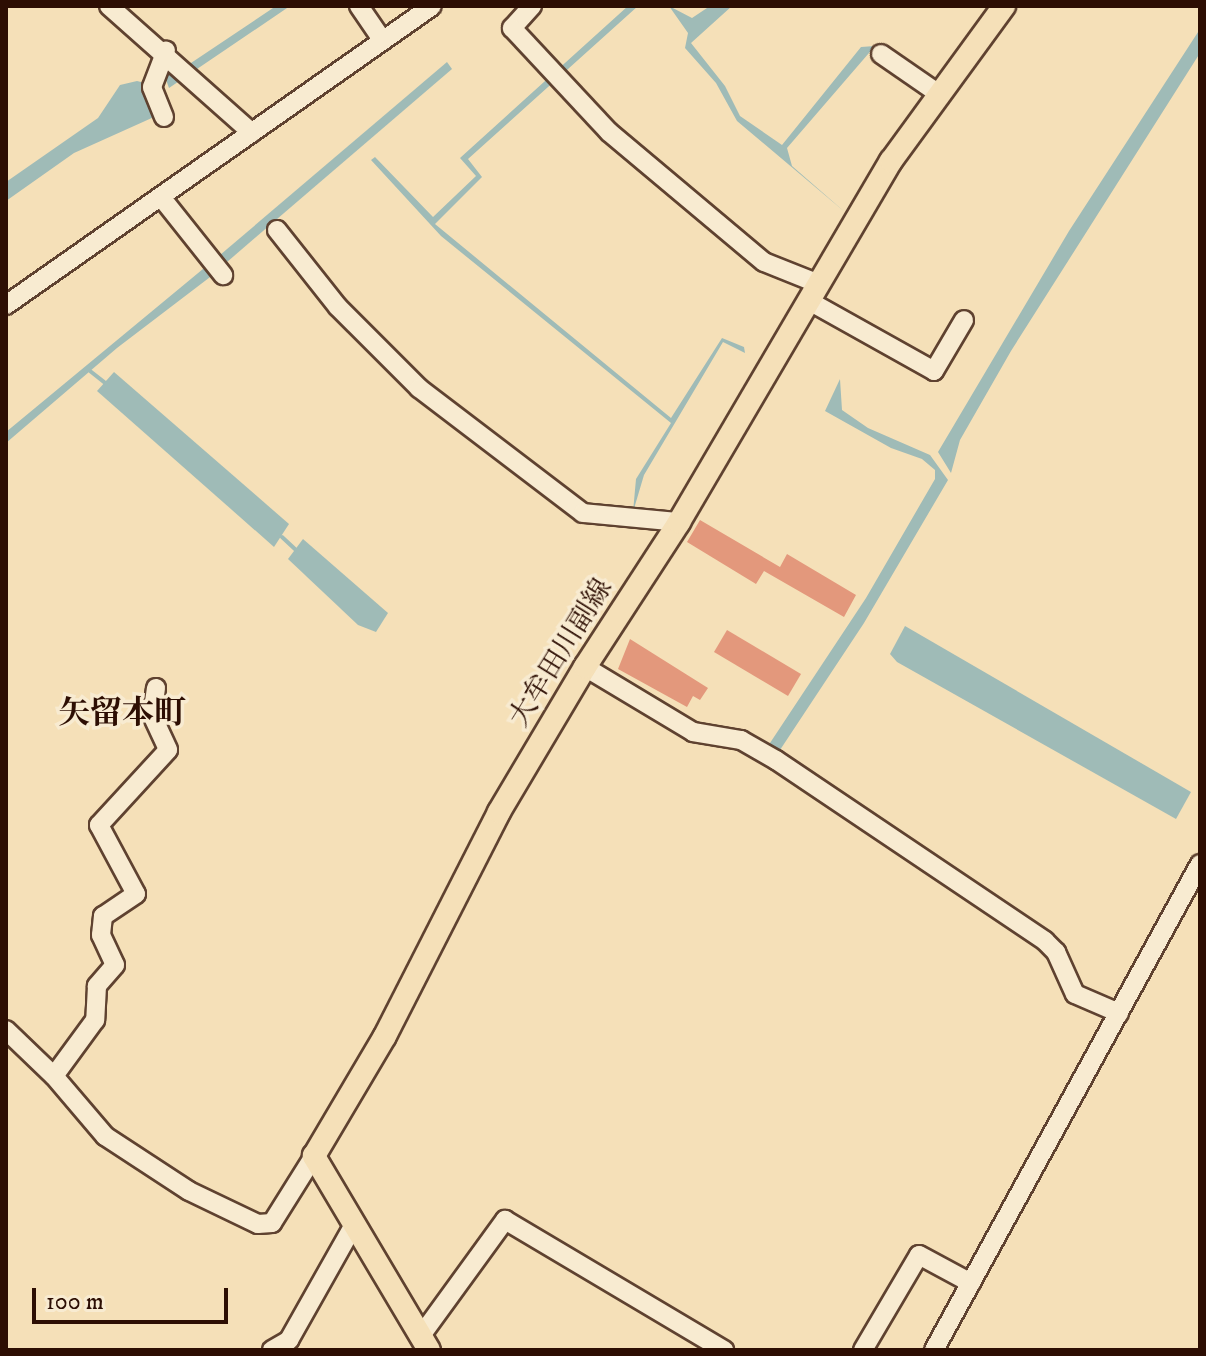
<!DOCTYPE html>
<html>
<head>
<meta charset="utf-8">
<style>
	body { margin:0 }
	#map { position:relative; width:1206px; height:1356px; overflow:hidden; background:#f5e0b8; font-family:"IM FELL DW Pica","Noto Serif JP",serif }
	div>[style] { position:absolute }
	.water>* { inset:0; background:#9fbbb7 }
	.stream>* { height:4px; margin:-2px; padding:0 2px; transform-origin:2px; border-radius:2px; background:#9fbbb7 }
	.building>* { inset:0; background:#e3987c }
	.roads { filter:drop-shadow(2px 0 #5f4230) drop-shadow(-2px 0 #5f4230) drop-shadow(0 2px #5f4230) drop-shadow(0 -2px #5f4230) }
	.minor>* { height:18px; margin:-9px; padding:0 9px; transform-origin:9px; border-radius:9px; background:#f8ebd1 }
	.major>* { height:22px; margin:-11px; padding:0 11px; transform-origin:11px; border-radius:11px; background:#f5e0b8 }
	span { translate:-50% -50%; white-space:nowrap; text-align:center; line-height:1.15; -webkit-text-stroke:7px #f8ebd1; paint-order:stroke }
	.street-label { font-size:28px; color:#2d0e03 }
	.quarter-label { font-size:32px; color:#2d0e03; font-weight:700 }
	.frame { position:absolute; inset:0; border:8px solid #2d0e03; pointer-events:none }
	.scale { position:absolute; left:32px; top:1288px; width:196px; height:36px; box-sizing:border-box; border:4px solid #2d0e03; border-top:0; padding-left:10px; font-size:24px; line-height:28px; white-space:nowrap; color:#2d0e03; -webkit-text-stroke:6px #f8ebd1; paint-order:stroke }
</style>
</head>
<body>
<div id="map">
	<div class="water">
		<div style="clip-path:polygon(276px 6px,290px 6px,169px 88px,165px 77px,171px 69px,179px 71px)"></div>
		<div style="clip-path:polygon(628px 6px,638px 6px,468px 159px,482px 177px,435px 224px,671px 418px,722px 338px,744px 347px,745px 353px,723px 342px,644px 475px,633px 512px,636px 479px,671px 423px,441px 236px,371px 160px,375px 157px,433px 217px,476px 176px,460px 158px)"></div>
		<div style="clip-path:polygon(669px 6px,692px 18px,710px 6px,732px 6px,691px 43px,725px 86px,740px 116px,782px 145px,861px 47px,875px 46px,787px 148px,792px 166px,846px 213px,737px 121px,716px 83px,685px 48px,688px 33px)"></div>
		<div style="clip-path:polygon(1200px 29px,1200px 53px,1011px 351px,960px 440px,951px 473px,938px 452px,1069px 231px)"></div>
		<div style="clip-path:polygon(447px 62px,452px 69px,227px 262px,220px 255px)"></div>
		<div style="clip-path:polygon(137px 81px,145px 83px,158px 111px,154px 117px,74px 153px,6px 201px,6px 182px,98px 118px,120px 85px)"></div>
		<div style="clip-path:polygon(209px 264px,218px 271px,117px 348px,6px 443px,6px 432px)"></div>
		<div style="clip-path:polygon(114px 372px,289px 524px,274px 547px,97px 391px)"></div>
		<div style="clip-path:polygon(840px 379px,842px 410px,868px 428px,930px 455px,948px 480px,864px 623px,778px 753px,768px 746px,866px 598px,935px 479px,935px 470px,922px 459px,891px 448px,825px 411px)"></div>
		<div style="clip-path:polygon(303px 539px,388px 613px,376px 632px,358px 625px,288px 559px)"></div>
		<div style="clip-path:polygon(905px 626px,1191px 792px,1176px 819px,897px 662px,890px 654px)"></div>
	</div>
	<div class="stream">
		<div style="left:90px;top:371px;width:18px;rotate:38deg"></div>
		<div style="left:282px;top:537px;width:18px;rotate:43deg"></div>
	</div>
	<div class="building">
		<div style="clip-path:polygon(700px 520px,780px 567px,787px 554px,856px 595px,844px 617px,764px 571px,756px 584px,687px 542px)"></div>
		<div style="clip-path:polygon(727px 630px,801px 674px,788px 696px,714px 652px)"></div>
		<div style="clip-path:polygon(630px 639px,708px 688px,700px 700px,693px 696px,687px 707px,618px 669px)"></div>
	</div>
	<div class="roads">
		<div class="minor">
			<div style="left:109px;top:6px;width:191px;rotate:41.6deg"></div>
			<div style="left:359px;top:6px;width:42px;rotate:55.6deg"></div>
			<div style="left:532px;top:6px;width:30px;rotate:132deg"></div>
			<div style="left:512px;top:28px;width:142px;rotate:47deg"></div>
			<div style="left:609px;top:132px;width:202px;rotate:40deg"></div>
			<div style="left:764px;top:262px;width:59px;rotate:21.8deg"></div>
			<div style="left:881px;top:54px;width:70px;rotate:34.6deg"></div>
			<div style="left:164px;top:117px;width:32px;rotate:-112deg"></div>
			<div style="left:152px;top:87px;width:39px;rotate:-69deg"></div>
			<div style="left:161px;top:197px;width:100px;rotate:51.5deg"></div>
			<div style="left:277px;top:230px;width:98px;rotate:51.6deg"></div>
			<div style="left:338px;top:307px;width:115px;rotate:45deg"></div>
			<div style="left:419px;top:388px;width:206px;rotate:37.3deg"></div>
			<div style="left:583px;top:513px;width:96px;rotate:5.4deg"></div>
			<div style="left:809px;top:301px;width:143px;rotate:29.2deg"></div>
			<div style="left:934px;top:371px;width:59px;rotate:-59.5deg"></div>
			<div style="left:6px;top:305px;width:520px;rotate:-35.06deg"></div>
			<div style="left:585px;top:667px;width:126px;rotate:31deg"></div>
			<div style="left:693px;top:732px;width:49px;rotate:9.5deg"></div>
			<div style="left:741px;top:740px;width:40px;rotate:29.7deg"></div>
			<div style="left:776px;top:760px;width:324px;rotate:33.9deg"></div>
			<div style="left:1045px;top:941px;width:16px;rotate:45deg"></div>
			<div style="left:1056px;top:952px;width:46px;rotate:65.7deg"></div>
			<div style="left:1075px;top:994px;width:48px;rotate:23.4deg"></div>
			<div style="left:156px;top:688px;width:27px;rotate:98deg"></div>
			<div style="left:152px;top:715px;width:38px;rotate:65deg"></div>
			<div style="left:168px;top:750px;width:102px;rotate:132.6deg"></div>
			<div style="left:99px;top:825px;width:78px;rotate:61.8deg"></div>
			<div style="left:136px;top:894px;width:40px;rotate:146deg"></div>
			<div style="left:103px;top:916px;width:19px;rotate:96deg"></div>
			<div style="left:101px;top:935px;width:33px;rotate:65deg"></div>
			<div style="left:115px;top:965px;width:28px;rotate:131deg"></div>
			<div style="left:97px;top:986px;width:34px;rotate:93deg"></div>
			<div style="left:95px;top:1020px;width:69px;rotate:126.2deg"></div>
			<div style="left:54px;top:1076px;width:79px;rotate:49.6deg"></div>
			<div style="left:105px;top:1136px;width:100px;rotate:33.2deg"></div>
			<div style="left:189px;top:1191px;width:76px;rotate:25.6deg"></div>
			<div style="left:258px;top:1224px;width:14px;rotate:-4deg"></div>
			<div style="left:272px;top:1223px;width:79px;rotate:-57.9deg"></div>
			<div style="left:6px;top:1030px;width:66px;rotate:43.8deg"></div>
			<div style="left:420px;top:1337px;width:145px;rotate:-54deg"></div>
			<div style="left:505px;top:1220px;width:255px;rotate:30.7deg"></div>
			<div style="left:272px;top:1350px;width:20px;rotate:-30deg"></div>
			<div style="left:289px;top:1340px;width:129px;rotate:-60.6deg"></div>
			<div style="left:863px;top:1350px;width:110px;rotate:-59.5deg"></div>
			<div style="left:919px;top:1255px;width:59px;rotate:28.3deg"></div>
			<div style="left:934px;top:1350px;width:554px;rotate:-61.31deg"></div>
		</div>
		<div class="major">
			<div style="left:429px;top:1350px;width:226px;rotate:-120.7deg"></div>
			<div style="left:314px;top:1156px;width:139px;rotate:-59.4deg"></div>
			<div style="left:385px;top:1036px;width:251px;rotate:-63deg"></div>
			<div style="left:499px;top:812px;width:169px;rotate:-59.3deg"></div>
			<div style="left:585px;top:667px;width:173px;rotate:-57deg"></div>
			<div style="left:679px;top:522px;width:419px;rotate:-59.6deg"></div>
			<div style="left:891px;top:161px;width:192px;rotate:-53.9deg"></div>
		</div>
	</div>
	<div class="street-label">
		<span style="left:561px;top:653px;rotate:-58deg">大牟田川副線</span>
	</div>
	<div class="quarter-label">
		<span style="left:122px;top:714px">矢留本町</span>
	</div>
	<div class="frame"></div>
	<div class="scale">100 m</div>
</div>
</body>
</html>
